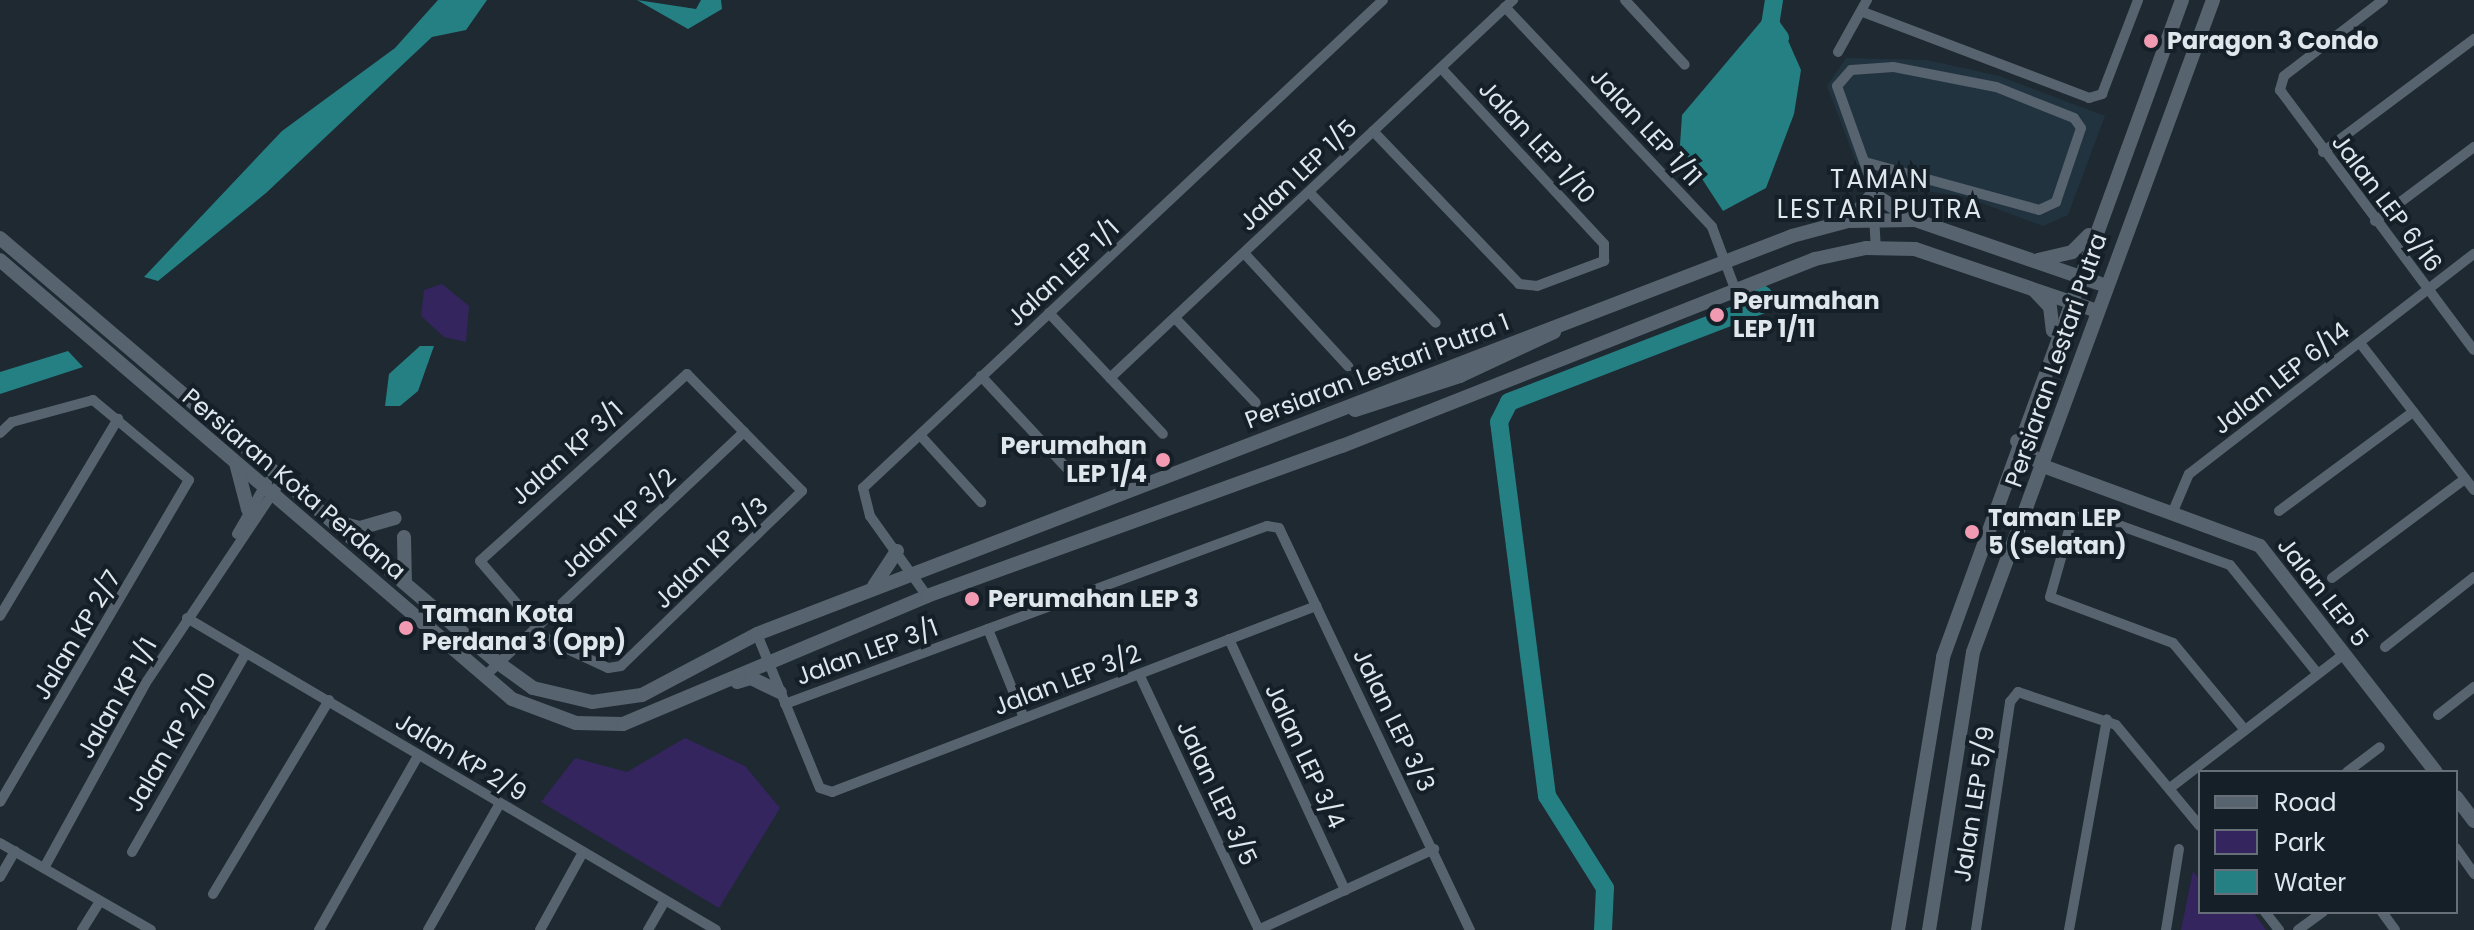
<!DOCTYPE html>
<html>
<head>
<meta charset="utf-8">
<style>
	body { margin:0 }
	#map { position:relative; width:2474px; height:930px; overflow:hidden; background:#1e2932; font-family:Poppins,sans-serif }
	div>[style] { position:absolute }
	.built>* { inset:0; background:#223340 }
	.green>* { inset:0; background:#34255e }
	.water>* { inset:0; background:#248083 }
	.river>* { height:18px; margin:-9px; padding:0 9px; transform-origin:9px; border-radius:9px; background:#248083 }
	.street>* { height:10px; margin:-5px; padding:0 5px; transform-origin:5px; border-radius:5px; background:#57636e }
	.secondary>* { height:14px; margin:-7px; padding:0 7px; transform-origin:7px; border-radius:7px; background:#57636e }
	.dots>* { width:22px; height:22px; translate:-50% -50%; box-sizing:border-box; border:4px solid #151f28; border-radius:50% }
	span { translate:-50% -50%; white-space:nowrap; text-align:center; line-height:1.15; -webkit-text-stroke:8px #151f28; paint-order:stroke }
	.poi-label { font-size:24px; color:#dfe7ed; font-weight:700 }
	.left { translate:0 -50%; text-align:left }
	.right { translate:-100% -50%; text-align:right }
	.street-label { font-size:24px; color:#dfe7ed }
	.neighbourhood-label { font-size:26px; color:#dfe7ed; letter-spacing:2px }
	.legend { position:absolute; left:2198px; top:770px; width:260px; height:144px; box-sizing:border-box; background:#151f28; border:2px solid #666f77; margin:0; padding:10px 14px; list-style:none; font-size:24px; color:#dfe7ed }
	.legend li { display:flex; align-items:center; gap:16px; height:40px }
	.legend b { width:40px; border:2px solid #666f77 }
</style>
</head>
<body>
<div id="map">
	<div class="built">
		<div style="clip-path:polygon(1846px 58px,1927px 60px,1999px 76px,2105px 116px,2068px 215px,2043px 226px,1963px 196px,1864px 183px,1827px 86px)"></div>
	</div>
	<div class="green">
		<div style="clip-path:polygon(442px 284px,469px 306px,466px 342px,444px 337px,421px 316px,424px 290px)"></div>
		<div style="clip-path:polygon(685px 738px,745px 766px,780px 808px,719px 908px,541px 802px,575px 758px,627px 772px)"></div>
		<div style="clip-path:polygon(2193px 871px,2200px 880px,2200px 912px,2253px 912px,2266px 930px,2181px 930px)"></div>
	</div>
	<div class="water">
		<div style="clip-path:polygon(438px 0,487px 0,466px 30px,432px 37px,266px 193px,158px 281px,144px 277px,282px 131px,395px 48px)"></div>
		<div style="clip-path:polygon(637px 0,696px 9px,701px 0,721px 0,722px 9px,688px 29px)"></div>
		<div style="clip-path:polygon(1764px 18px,1779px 20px,1801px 70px,1794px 114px,1766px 188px,1723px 211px,1680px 145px,1682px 115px)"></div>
		<div style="clip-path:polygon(420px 346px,434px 346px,418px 391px,400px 406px,385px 406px,389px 374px)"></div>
		<div style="clip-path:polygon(68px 351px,83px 367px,0 394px,0 372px)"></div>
	</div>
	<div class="river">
		<div style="left:1774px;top:0;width:24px;rotate:99deg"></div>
		<div style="left:1770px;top:24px;width:17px;rotate:54deg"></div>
		<div style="left:1603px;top:930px;width:42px;rotate:-87.3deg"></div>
		<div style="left:1605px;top:888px;width:109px;rotate:-122.2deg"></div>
		<div style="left:1547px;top:796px;width:377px;rotate:-97.3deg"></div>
		<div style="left:1499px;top:422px;width:22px;rotate:-63deg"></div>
		<div style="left:1509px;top:402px;width:275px;rotate:-21.1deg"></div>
		<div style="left:1766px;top:303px;width:9px;rotate:-111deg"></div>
	</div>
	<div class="street">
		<div style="left:1625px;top:0;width:88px;rotate:47.3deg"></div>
		<div style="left:2383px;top:0;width:125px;rotate:142.5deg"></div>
		<div style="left:2284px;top:76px;width:15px;rotate:106deg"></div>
		<div style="left:2280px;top:90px;width:324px;rotate:53.3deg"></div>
		<div style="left:1505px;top:7px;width:302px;rotate:46.7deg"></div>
		<div style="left:1712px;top:227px;width:66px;rotate:69.6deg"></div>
		<div style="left:1863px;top:12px;width:242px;rotate:20.8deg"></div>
		<div style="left:2089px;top:98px;width:14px;rotate:-17deg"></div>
		<div style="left:2102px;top:94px;width:101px;rotate:-69deg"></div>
		<div style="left:1838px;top:52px;width:60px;rotate:-60.9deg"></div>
		<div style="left:1373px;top:131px;width:211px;rotate:46.3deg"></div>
		<div style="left:1519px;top:284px;width:18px;rotate:6deg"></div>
		<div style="left:1537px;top:286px;width:72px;rotate:-20.5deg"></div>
		<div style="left:1604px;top:261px;width:17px;rotate:-90deg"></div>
		<div style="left:1604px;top:244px;width:240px;rotate:-132.8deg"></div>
		<div style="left:2323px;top:152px;width:189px;rotate:-36.8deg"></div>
		<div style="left:1865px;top:162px;width:180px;rotate:15.4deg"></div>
		<div style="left:2039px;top:210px;width:19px;rotate:-25deg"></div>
		<div style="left:2056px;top:202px;width:78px;rotate:-71.3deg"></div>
		<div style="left:2081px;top:128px;width:12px;rotate:-125deg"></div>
		<div style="left:2074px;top:118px;width:84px;rotate:-158.3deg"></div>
		<div style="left:1996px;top:87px;width:105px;rotate:-169deg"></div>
		<div style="left:1893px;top:67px;width:42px;rotate:175.9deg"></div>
		<div style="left:1851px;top:70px;width:21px;rotate:131deg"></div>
		<div style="left:1837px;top:86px;width:104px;rotate:70.3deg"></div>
		<div style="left:1872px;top:184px;width:65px;rotate:86.5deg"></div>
		<div style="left:1309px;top:192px;width:182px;rotate:45.9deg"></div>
		<div style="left:2375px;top:221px;width:124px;rotate:-36.8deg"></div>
		<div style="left:1244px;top:253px;width:154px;rotate:47.4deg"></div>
		<div style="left:1049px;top:313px;width:166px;rotate:46.7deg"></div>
		<div style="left:1175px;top:318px;width:117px;rotate:46.4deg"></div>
		<div style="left:2360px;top:343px;width:186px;rotate:52.2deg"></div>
		<div style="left:687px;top:374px;width:164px;rotate:45.5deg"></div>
		<div style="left:802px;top:491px;width:252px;rotate:136deg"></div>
		<div style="left:621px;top:666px;width:13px;rotate:171deg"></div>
		<div style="left:608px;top:668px;width:66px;rotate:-155deg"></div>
		<div style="left:548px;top:640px;width:104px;rotate:-130.7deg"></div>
		<div style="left:480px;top:561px;width:279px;rotate:-42.1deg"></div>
		<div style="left:981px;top:376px;width:135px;rotate:47.1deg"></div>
		<div style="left:1110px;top:378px;width:553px;rotate:-43.17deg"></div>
		<div style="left:0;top:433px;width:16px;rotate:-43deg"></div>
		<div style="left:12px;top:422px;width:84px;rotate:-15.2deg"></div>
		<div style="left:93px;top:400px;width:125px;rotate:39.8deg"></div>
		<div style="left:189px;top:480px;width:373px;rotate:120.4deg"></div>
		<div style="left:920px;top:435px;width:91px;rotate:47.7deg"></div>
		<div style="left:2174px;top:509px;width:38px;rotate:-67deg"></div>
		<div style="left:2189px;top:474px;width:360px;rotate:-37.7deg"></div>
		<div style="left:2279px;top:511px;width:167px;rotate:-36.5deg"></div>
		<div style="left:237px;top:534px;width:60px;rotate:-60deg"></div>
		<div style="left:2332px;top:578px;width:166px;rotate:-36.7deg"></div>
		<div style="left:927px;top:596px;width:98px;rotate:-125.5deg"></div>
		<div style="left:870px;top:516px;width:29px;rotate:-104deg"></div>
		<div style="left:863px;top:488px;width:713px;rotate:-43.18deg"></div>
		<div style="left:0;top:616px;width:230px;rotate:-59.1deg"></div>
		<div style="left:187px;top:618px;width:614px;rotate:30.53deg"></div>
		<div style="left:988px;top:629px;width:96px;rotate:68deg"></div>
		<div style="left:757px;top:634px;width:166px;rotate:67.8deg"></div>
		<div style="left:820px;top:788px;width:13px;rotate:18deg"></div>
		<div style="left:832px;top:792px;width:519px;rotate:-21.02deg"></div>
		<div style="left:1229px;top:639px;width:277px;rotate:65.2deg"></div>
		<div style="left:2385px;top:647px;width:113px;rotate:-38.2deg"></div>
		<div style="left:1139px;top:674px;width:283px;rotate:64.9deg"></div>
		<div style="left:485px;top:676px;width:356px;rotate:-43.3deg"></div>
		<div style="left:785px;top:704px;width:514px;rotate:-20.27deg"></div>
		<div style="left:1267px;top:526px;width:12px;rotate:9deg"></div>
		<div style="left:1279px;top:528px;width:445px;rotate:64.6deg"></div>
		<div style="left:2438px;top:715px;width:46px;rotate:-37.9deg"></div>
		<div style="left:2245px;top:730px;width:113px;rotate:-129.6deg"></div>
		<div style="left:2173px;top:643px;width:131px;rotate:-159.5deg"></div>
		<div style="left:2050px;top:597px;width:81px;rotate:-74.2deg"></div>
		<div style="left:2072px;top:519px;width:17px;rotate:-17deg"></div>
		<div style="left:2088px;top:514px;width:151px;rotate:19.8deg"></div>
		<div style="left:2230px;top:565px;width:140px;rotate:51.1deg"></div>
		<div style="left:2347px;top:772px;width:41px;rotate:-37.1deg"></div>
		<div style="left:2170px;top:788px;width:218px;rotate:-37.6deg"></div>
		<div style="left:0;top:843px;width:174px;rotate:29.9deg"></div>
		<div style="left:2456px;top:848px;width:32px;rotate:55deg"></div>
		<div style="left:132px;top:852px;width:229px;rotate:-60.2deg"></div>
		<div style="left:44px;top:868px;width:210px;rotate:-61.2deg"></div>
		<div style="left:145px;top:684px;width:248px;rotate:-56.2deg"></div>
		<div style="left:0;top:877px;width:30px;rotate:-60deg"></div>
		<div style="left:213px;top:894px;width:226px;rotate:-59.1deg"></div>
		<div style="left:2265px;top:912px;width:23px;rotate:52deg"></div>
		<div style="left:2382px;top:912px;width:22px;rotate:54deg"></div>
		<div style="left:82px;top:930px;width:34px;rotate:-58deg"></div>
		<div style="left:319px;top:930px;width:200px;rotate:-60.4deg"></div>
		<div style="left:428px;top:930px;width:146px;rotate:-60.4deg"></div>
		<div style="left:540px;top:930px;width:87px;rotate:-61.1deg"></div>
		<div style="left:648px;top:930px;width:32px;rotate:-60deg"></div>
		<div style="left:1258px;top:930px;width:194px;rotate:-24.7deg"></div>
		<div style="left:1976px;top:930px;width:231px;rotate:-81.5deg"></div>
		<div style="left:2010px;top:702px;width:13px;rotate:-51deg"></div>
		<div style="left:2018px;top:692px;width:103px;rotate:18.6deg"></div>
		<div style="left:2116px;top:725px;width:131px;rotate:50.3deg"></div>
		<div style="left:2069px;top:930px;width:214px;rotate:-79.8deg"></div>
		<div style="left:2166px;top:930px;width:82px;rotate:-80.9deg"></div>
		<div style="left:2298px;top:930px;width:31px;rotate:-36deg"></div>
	</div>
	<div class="secondary">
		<div style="left:1848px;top:221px;width:37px;rotate:-47deg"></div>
		<div style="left:1873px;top:194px;width:45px;rotate:32.3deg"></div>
		<div style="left:0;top:238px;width:653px;rotate:40.47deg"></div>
		<div style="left:497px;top:662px;width:44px;rotate:35.8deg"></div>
		<div style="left:533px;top:688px;width:61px;rotate:13.3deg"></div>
		<div style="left:592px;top:702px;width:50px;rotate:-8deg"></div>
		<div style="left:642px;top:695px;width:130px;rotate:-27.9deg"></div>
		<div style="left:757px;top:634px;width:1109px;rotate:-21.03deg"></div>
		<div style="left:1792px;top:236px;width:58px;rotate:-15deg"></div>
		<div style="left:1848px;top:221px;width:67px;rotate:-0.9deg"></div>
		<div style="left:1915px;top:220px;width:200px;rotate:19deg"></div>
		<div style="left:0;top:260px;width:674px;rotate:40.61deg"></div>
		<div style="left:512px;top:699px;width:68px;rotate:20.6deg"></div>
		<div style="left:576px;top:723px;width:47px;rotate:1.2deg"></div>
		<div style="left:623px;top:724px;width:330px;rotate:-22.8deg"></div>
		<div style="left:927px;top:596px;width:441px;rotate:-19.9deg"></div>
		<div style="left:1342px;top:446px;width:509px;rotate:-21.57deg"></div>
		<div style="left:1815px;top:259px;width:52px;rotate:-12.2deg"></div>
		<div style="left:1866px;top:248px;width:49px;rotate:1.2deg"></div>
		<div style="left:1915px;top:249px;width:189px;rotate:18.8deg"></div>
		<div style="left:2038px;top:260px;width:35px;rotate:-13deg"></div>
		<div style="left:2072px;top:252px;width:24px;rotate:-45deg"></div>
		<div style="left:2035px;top:291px;width:22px;rotate:47deg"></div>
		<div style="left:2050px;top:307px;width:24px;rotate:83deg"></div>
		<div style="left:1355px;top:410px;width:110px;rotate:-17.9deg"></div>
		<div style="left:1460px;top:376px;width:104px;rotate:-25.1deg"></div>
		<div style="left:2017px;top:441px;width:36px;rotate:44deg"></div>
		<div style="left:2043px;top:466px;width:231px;rotate:20.2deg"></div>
		<div style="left:2260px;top:546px;width:286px;rotate:52.1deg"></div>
		<div style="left:236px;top:463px;width:48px;rotate:75.4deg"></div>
		<div style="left:337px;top:522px;width:24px;rotate:15deg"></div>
		<div style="left:360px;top:528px;width:36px;rotate:-16deg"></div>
		<div style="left:404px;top:537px;width:46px;rotate:88.8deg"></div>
		<div style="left:874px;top:586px;width:42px;rotate:-56.7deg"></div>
		<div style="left:737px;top:682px;width:15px;rotate:-16deg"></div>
		<div style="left:751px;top:678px;width:32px;rotate:26deg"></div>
		<div style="left:2456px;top:797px;width:30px;rotate:53deg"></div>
		<div style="left:1898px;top:930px;width:277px;rotate:-80.6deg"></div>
		<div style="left:1943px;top:657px;width:699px;rotate:-70.01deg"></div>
		<div style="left:1929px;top:930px;width:281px;rotate:-81deg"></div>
		<div style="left:1973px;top:652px;width:695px;rotate:-69.79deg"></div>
	</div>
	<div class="dots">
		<div style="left:2151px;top:41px;background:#f19ab1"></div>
		<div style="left:1717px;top:315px;background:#f19ab1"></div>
		<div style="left:1163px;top:460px;background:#f19ab1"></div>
		<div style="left:1972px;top:532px;background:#f19ab1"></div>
		<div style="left:972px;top:599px;background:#f19ab1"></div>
		<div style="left:406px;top:628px;background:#f19ab1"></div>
	</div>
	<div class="poi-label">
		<span class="left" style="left:2167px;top:41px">Paragon 3 Condo</span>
		<span class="left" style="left:1733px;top:315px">Perumahan<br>LEP 1/11</span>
		<span class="right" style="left:1147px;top:460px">Perumahan<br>LEP 1/4</span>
		<span class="left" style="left:1988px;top:532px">Taman LEP<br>5 (Selatan)</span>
		<span class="left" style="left:988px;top:599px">Perumahan LEP 3</span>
		<span class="left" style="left:422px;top:628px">Taman Kota<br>Perdana 3 (Opp)</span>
	</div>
	<div class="street-label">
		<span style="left:1646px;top:127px;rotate:47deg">Jalan LEP 1/11</span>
		<span style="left:1537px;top:142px;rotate:47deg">Jalan LEP 1/10</span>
		<span style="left:1298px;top:175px;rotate:-43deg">Jalan LEP 1/5</span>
		<span style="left:2387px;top:203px;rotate:53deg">Jalan LEP 6/16</span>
		<span style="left:1063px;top:273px;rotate:-43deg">Jalan LEP 1/1</span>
		<span style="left:2056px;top:360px;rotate:-71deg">Persiaran Lestari Putra</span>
		<span style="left:1377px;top:371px;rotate:-21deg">Persiaran Lestari Putra 1</span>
		<span style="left:2281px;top:378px;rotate:-38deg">Jalan LEP 6/14</span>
		<span style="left:567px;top:453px;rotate:-42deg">Jalan KP 3/1</span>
		<span style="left:294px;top:484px;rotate:40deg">Persiaran Kota Perdana</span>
		<span style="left:618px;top:523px;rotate:-43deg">Jalan KP 3/2</span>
		<span style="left:711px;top:553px;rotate:-44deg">Jalan KP 3/3</span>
		<span style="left:2323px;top:592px;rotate:52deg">Jalan LEP 5</span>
		<span style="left:77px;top:635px;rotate:-59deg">Jalan KP 2/7</span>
		<span style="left:867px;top:652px;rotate:-20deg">Jalan LEP 3/1</span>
		<span style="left:1067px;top:680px;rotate:-21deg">Jalan LEP 3/2</span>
		<span style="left:117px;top:698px;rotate:-60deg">Jalan KP 1/1</span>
		<span style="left:1394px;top:720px;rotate:64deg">Jalan LEP 3/3</span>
		<span style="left:171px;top:742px;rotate:-60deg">Jalan KP 2/10</span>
		<span style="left:1305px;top:756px;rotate:65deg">Jalan LEP 3/4</span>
		<span style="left:461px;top:757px;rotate:31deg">Jalan KP 2/9</span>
		<span style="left:1217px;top:793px;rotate:65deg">Jalan LEP 3/5</span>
		<span style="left:1974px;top:804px;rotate:-81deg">Jalan LEP 5/9</span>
	</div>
	<div class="neighbourhood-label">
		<span style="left:1880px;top:195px">TAMAN<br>LESTARI PUTRA</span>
	</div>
	<ul class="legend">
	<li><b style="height:10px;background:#57636e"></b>Road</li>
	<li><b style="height:22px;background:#34255e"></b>Park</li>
	<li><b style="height:22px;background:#248083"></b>Water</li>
	</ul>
</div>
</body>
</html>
